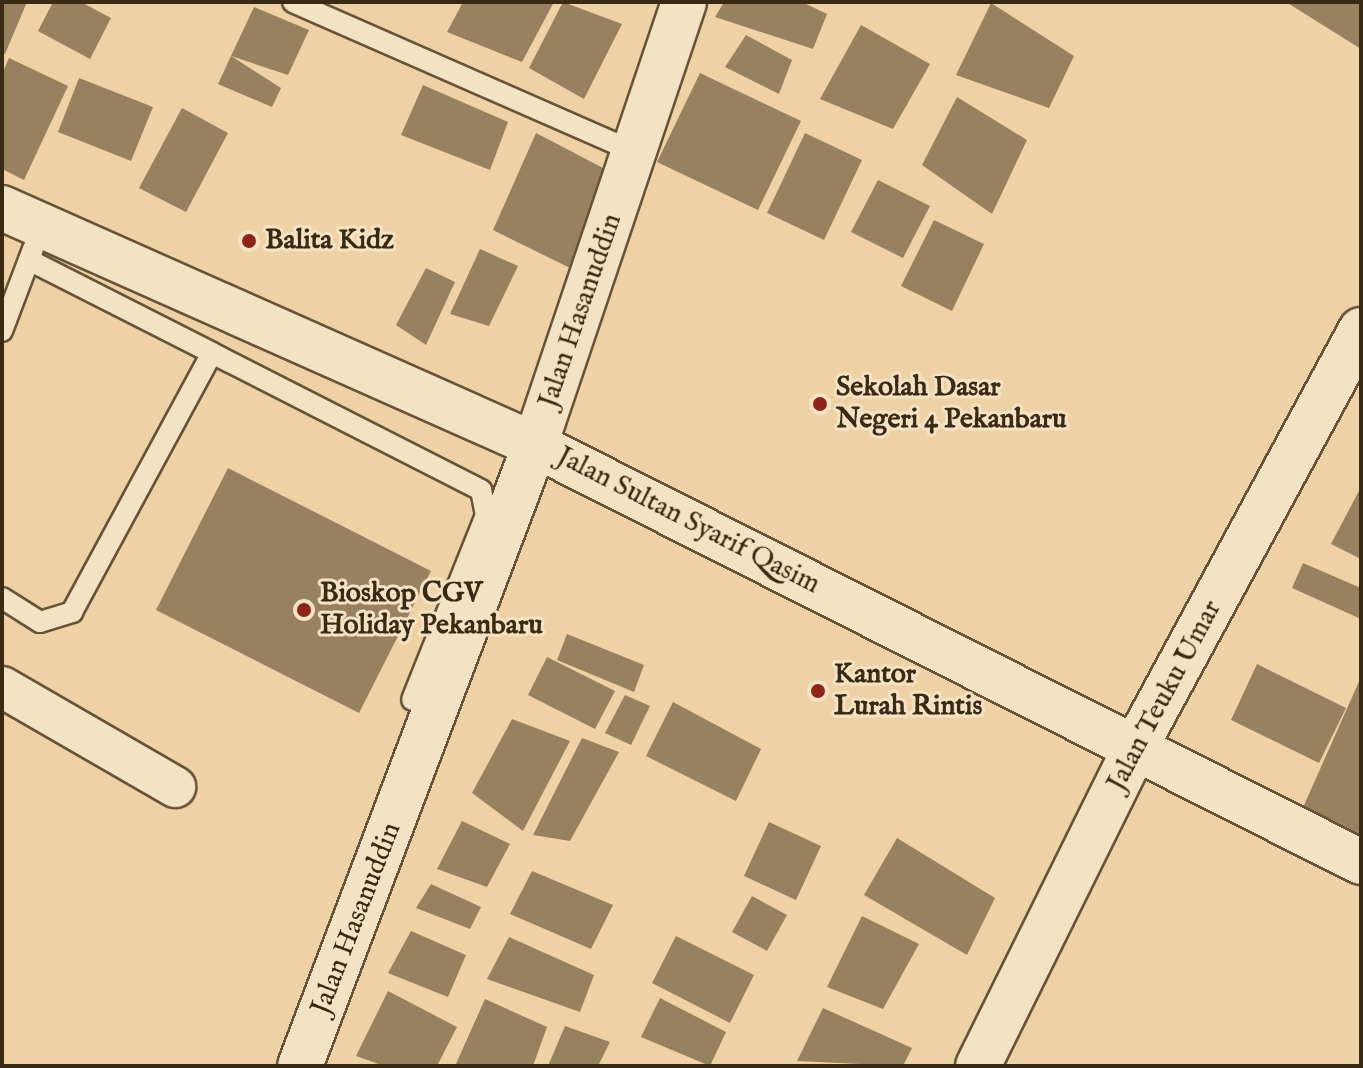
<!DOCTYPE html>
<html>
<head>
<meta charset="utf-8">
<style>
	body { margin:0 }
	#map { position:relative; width:1363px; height:1068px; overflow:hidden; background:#eed2a5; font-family:"IM FELL English",serif }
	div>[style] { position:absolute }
	.building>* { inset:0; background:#98815f }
	.roads { filter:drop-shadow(2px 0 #675338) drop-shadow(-2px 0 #675338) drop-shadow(0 2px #675338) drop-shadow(0 -2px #675338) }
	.lane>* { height:20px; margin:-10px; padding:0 10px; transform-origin:10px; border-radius:10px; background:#f4e2c4 }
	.street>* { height:40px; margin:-20px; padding:0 20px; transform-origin:20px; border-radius:20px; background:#f4e2c4 }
	.secondary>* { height:44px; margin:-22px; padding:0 22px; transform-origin:22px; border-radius:22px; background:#f4e2c4 }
	.dots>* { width:22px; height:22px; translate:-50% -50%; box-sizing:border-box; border:4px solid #f4e2c4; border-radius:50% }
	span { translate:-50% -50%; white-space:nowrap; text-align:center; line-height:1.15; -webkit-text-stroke:6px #f4e2c4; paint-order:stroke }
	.poi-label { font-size:28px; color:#3a2913; font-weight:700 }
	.left { translate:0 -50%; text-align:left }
	.street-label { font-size:28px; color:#3a2913 }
	.frame { position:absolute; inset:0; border:4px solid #3a2913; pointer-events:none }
</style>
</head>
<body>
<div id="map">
	<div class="building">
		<div style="clip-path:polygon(2px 2px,27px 2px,5px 54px,2px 53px)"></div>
		<div style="clip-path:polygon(53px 2px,81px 2px,111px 18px,90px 59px,38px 31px)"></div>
		<div style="clip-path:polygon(463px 2px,554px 2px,522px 62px,447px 32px)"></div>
		<div style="clip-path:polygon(563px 2px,622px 24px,584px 99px,529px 68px)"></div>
		<div style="clip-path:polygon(724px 2px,802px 2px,827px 14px,813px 49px,715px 17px)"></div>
		<div style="clip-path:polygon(1286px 2px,1361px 2px,1361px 49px)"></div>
		<div style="clip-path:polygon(991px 3px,1074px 56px,1049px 108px,956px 75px)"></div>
		<div style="clip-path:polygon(254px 7px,309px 30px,288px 75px,231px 56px)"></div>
		<div style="clip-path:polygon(861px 25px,930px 64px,893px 129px,820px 99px)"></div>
		<div style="clip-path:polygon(746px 35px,792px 60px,779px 94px,725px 67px)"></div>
		<div style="clip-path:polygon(231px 56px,281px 88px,272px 107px,218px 84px)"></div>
		<div style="clip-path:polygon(9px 58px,68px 86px,24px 180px,2px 169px,2px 74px)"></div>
		<div style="clip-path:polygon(700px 73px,801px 121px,758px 210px,657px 162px)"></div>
		<div style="clip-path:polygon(79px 78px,153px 107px,131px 161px,58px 132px)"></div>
		<div style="clip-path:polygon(423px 85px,508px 122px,490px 170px,401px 135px)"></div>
		<div style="clip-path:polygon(957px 97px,1027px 140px,992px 214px,922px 165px)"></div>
		<div style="clip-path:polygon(182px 108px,228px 133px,186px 212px,139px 188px)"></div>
		<div style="clip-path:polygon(536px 133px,605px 169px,570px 268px,493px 230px)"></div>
		<div style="clip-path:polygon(805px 133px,862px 160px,824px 240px,767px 213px)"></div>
		<div style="clip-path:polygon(878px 180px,930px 206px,903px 258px,851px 232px)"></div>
		<div style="clip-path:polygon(934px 220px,984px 244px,952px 311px,901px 286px)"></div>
		<div style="clip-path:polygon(480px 249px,518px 266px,489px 326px,450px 314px)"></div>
		<div style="clip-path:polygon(426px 268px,455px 282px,426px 345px,396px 325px)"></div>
		<div style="clip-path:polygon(228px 468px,431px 571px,359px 713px,156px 610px)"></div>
		<div style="clip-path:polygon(1361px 487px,1361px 559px,1331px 544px)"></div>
		<div style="clip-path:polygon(1303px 563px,1361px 588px,1361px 619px,1292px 588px)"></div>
		<div style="clip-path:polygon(567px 634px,644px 665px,634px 692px,557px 660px)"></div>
		<div style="clip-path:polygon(547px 657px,615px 691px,595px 729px,528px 695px)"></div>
		<div style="clip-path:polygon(1257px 664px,1346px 708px,1319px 763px,1231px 720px)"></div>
		<div style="clip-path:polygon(1361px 677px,1361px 850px,1297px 821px)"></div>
		<div style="clip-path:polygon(625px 695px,650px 706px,631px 745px,605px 733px)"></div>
		<div style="clip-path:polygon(673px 702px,761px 749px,736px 801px,646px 756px)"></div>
		<div style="clip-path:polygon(512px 719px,570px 741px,523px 831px,472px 793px)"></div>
		<div style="clip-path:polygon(582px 738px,619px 752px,570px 841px,533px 835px)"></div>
		<div style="clip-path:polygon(462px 821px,510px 844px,487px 887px,437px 869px)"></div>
		<div style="clip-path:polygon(769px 822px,821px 846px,796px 900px,744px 876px)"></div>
		<div style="clip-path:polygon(897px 838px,995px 898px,967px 955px,864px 895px)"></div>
		<div style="clip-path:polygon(532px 871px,613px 905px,591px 949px,510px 914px)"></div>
		<div style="clip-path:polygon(431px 884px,481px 907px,470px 929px,416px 908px)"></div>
		<div style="clip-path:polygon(752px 896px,787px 915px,767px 951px,732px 932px)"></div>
		<div style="clip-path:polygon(862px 916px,919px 944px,883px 1009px,827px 987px)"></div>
		<div style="clip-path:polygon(411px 931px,466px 955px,448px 997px,388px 973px)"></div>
		<div style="clip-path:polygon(676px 936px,754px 975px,730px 1023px,652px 983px)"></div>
		<div style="clip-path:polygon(509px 937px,594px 975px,580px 1012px,487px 979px)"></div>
		<div style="clip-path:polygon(388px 991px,457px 1027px,437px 1066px,384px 1066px,356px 1056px)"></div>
		<div style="clip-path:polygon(660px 998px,726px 1032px,710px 1066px,641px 1037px)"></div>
		<div style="clip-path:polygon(485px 999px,547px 1027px,533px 1066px,455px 1066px)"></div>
		<div style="clip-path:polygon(823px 1008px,912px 1048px,903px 1066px,797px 1061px)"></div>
		<div style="clip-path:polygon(565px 1026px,610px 1042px,598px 1066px,548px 1066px)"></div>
	</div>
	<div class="roads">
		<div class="lane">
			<div style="left:293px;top:2px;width:373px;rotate:23.7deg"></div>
			<div style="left:29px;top:260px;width:205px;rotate:26.9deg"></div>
			<div style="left:2px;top:331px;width:88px;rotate:-69.3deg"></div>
			<div style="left:2px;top:598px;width:45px;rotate:32.3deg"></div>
			<div style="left:40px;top:622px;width:34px;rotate:-17deg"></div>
			<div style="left:72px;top:612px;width:294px;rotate:-61.6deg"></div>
			<div style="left:212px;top:353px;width:302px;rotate:27deg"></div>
			<div style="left:481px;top:490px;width:25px;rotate:79deg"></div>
			<div style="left:486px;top:515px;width:199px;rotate:111.8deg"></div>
		</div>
		<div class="street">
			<div style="left:2px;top:687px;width:200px;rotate:30deg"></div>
		</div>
		<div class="secondary">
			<div style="left:2px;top:208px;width:583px;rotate:23.97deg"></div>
			<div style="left:535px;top:445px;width:925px;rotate:26.79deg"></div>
			<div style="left:300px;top:1066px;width:664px;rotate:-69.27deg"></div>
			<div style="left:535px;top:445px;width:467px;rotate:-71.4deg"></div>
			<div style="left:978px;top:1066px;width:357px;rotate:-63.7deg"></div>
			<div style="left:1136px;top:746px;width:473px;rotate:-61.6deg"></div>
		</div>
	</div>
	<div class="dots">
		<div style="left:249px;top:241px;background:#8f2418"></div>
		<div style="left:820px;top:404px;background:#8f2418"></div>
		<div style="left:304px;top:610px;background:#8f2418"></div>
		<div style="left:818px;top:691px;background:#8f2418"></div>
	</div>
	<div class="poi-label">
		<span class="left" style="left:265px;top:241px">Balita Kidz</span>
		<span class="left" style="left:836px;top:404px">Sekolah Dasar<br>Negeri 4 Pekanbaru</span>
		<span class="left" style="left:320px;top:610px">Bioskop CGV<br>Holiday Pekanbaru</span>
		<span class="left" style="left:834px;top:691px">Kantor<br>Lurah Rintis</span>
	</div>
	<div class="street-label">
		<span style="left:581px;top:311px;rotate:-71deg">Jalan Hasanuddin</span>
		<span style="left:688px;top:521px;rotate:27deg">Jalan Sultan Syarif Qasim</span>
		<span style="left:1165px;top:696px;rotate:-62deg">Jalan Teuku Umar</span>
		<span style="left:357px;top:919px;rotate:-69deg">Jalan Hasanuddin</span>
	</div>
	<div class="frame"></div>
</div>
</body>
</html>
